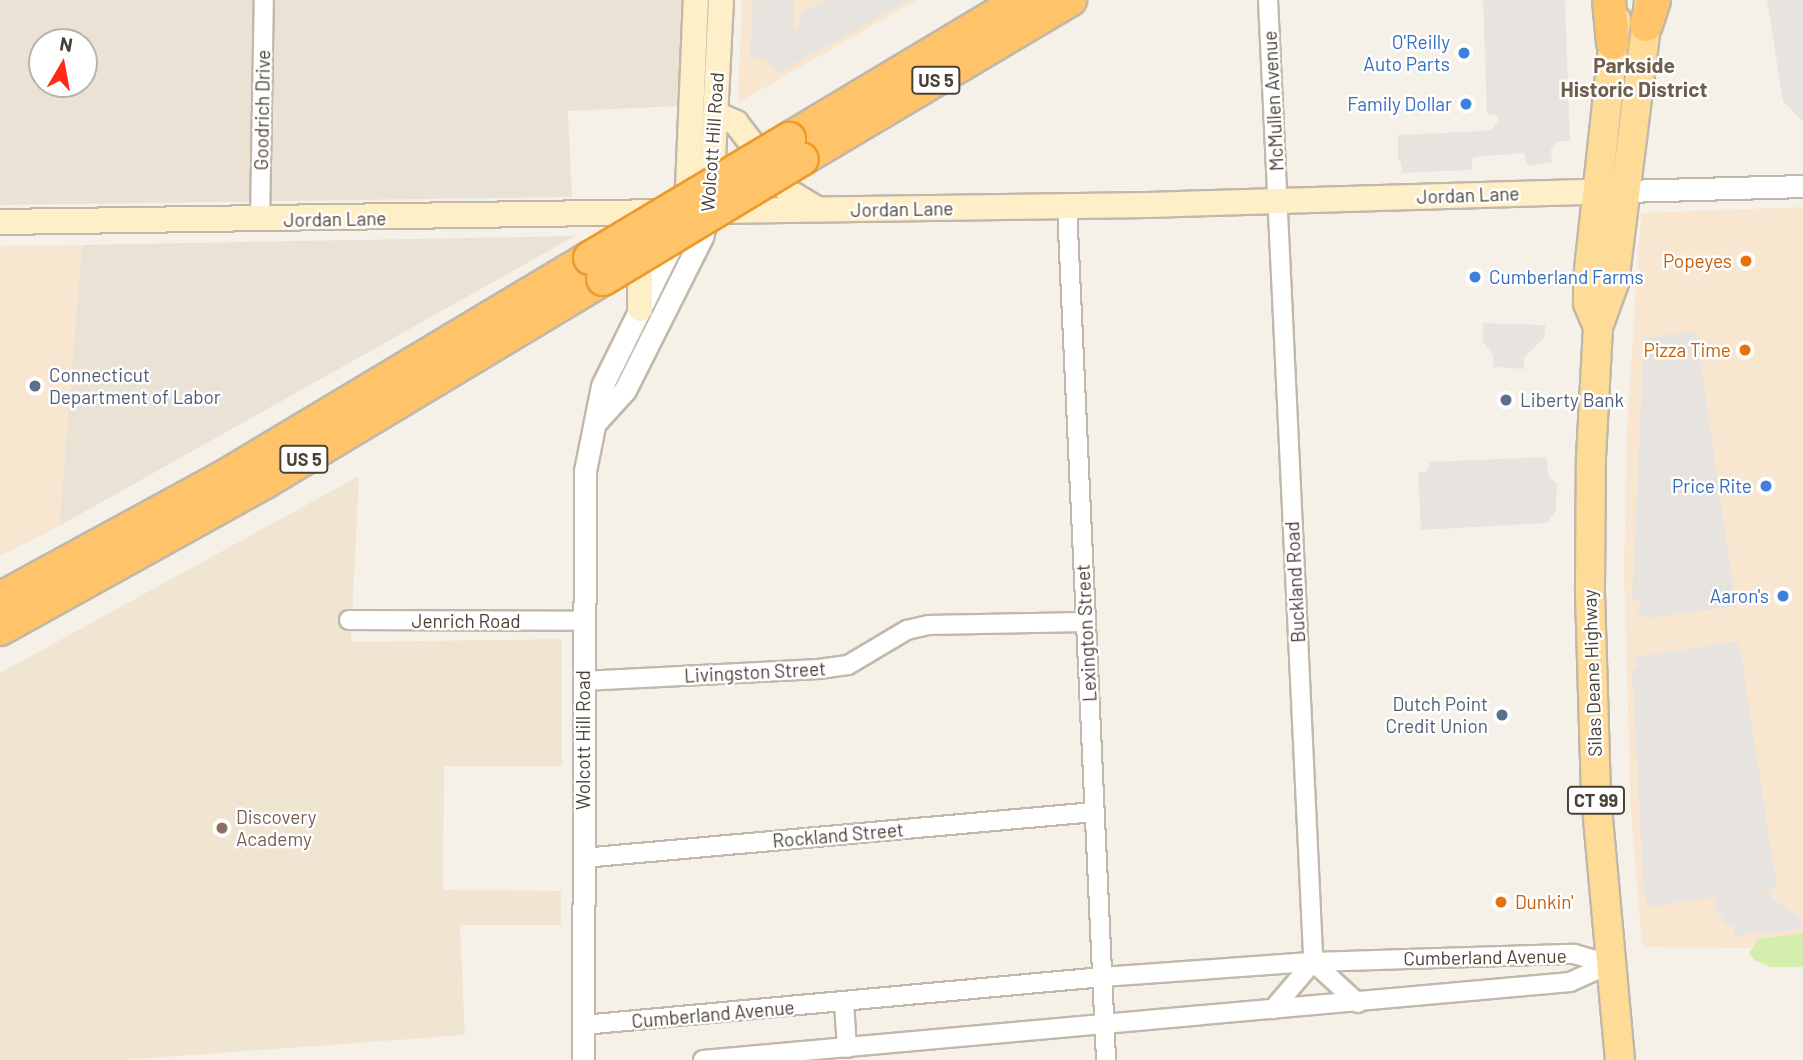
<!DOCTYPE html>
<html>
<head>
<meta charset="utf-8">
<style>
	body { margin:0 }
	#map { position:relative; width:1803px; height:1060px; overflow:hidden; background:#f6f1e8; font-family:Barlow,sans-serif }
	div>[style] { position:absolute }
	.residential>* { inset:0; background:#eae2d5 }
	.commercial>* { inset:0; background:#f9e6d1 }
	.education>* { inset:0; background:#f0e5d0 }
	.green>* { inset:0; background:#d4eead }
	.parking>* { inset:0; background:#e7e4e0 }
	.roads { filter:drop-shadow(2px 0 #c2b8a9) drop-shadow(-2px 0 #c2b8a9) drop-shadow(0 2px #c2b8a9) drop-shadow(0 -2px #c2b8a9) }
	.minor>* { height:18px; margin:-9px; padding:0 9px; transform-origin:9px; border-radius:9px; background:#fff }
	.tertiary>* { height:21px; margin:-10.5px; padding:0 10.5px; transform-origin:10.5px; border-radius:10.5px; background:#fff }
	.secondary>* { height:24px; margin:-12px; padding:0 12px; transform-origin:12px; border-radius:12px; background:#ffefc9 }
	.primary>* { height:28px; margin:-14px; padding:0 14px; transform-origin:14px; border-radius:14px; background:#ffdb98 }
	.motorway>* { height:32px; margin:-16px; padding:0 16px; transform-origin:16px; border-radius:16px; background:#ffc46a }
	.bridges { filter:drop-shadow(2px 0 #ee9a29) drop-shadow(-2px 0 #ee9a29) drop-shadow(0 2px #ee9a29) drop-shadow(0 -2px #ee9a29) }
	.motorway-bridge>* { height:32px; margin:-16px; padding:0 16px; transform-origin:16px; border-radius:16px; background:#ffc46a }
	.dots>* { width:19px; height:19px; translate:-50% -50%; box-sizing:border-box; border:4px solid #fff; border-radius:50% }
	span { translate:-50% -50%; white-space:nowrap; text-align:center; line-height:1.15; -webkit-text-stroke:5px #fff; paint-order:stroke }
	.shield-label span { padding:2px 5px; background:#fff; border:2px solid; border-radius:5px; -webkit-text-stroke-width:0 }
	.shield-label { font-size:18px; color:#4a4136; font-weight:700 }
	.shop-label { font-size:19px; color:#366cbe }
	.right { translate:-100% -50%; text-align:right }
	.left { translate:0 -50%; text-align:left }
	.street-label { font-size:19px; color:#4a4136 }
	.food-label { font-size:19px; color:#c56008 }
	.service-label { font-size:19px; color:#4e5e75 }
	.education-label { font-size:19px; color:#785e54 }
	.neighbourhood-label { font-size:21px; color:#6e5e4c; font-weight:700 }
	.north { position:absolute; left:28px; top:28px; width:70px; height:70px; box-sizing:border-box; background:#fff; border:2px solid #b7b3af; border-radius:50%; rotate:10deg; font-size:19px; font-weight:700; line-height:28px; text-align:center; color:#4a4136 }
	.north::after { content:''; display:block; margin:auto; width:24px; height:32px; background:#ff2b16; clip-path:polygon(50% 0,100% 100%,50% 72%,0 100%) }
</style>
</head>
<body>
<div id="map">
	<div class="residential">
		<div style="clip-path:polygon(evenodd,0 0,686px 0,681px 106px,568px 111px,572px 197px,0 205px,0 0,42px 42px,84px 42px,84px 84px,42px 84px,42px 42px)"></div>
		<div style="clip-path:polygon(575px 236px,59px 526px,82px 245px)"></div>
	</div>
	<div class="commercial">
		<div style="clip-path:polygon(742px 0,917px 0,738px 103px)"></div>
		<div style="clip-path:polygon(1803px 207px,1803px 933px,1758px 939px,1751px 948px,1642px 947px,1631px 812px,1624px 572px,1627px 426px,1641px 213px)"></div>
		<div style="clip-path:polygon(82px 245px,59px 526px,0 556px,0 246px)"></div>
	</div>
	<div class="education">
		<div style="clip-path:polygon(359px 476px,351px 642px,562px 639px,562px 766px,444px 766px,443px 890px,561px 891px,561px 925px,460px 925px,465px 1035px,122px 1060px,0 1060px,0 673px)"></div>
	</div>
	<div class="green">
		<div style="clip-path:polygon(1803px 933px,1803px 967px,1770px 967px,1754px 960px,1749px 953px,1758px 939px)"></div>
	</div>
	<div class="parking">
		<div style="clip-path:polygon(753px 0,794px 0,794px 30px,803px 25px,798px 15px,825px 0,910px 0,778px 73px,767px 60px,750px 56px)"></div>
		<div style="clip-path:polygon(1483px 0,1565px 0,1570px 141px,1558px 141px,1551px 149px,1552px 162px,1528px 166px,1524px 153px,1473px 157px,1471px 170px,1402px 173px,1401px 162px,1398px 160px,1398px 135px,1482px 131px,1492px 129px,1497px 123px,1498px 115px,1487px 114px)"></div>
		<div style="clip-path:polygon(1767px 0,1803px 0,1803px 122px,1783px 101px)"></div>
		<div style="clip-path:polygon(1483px 323px,1545px 325px,1545px 337px,1524px 358px,1524px 369px,1493px 367px,1493px 355px,1483px 342px)"></div>
		<div style="clip-path:polygon(1696px 331px,1736px 606px,1648px 618px,1636px 614px,1641px 603px,1632px 600px,1644px 338px)"></div>
		<div style="clip-path:polygon(1546px 457px,1549px 478px,1557px 483px,1556px 510px,1547px 523px,1421px 530px,1418px 472px,1427px 471px,1430px 462px)"></div>
		<div style="clip-path:polygon(1739px 641px,1777px 888px,1730px 895px,1770px 890px,1773px 900px,1801px 917px,1802px 929px,1734px 936px,1732px 925px,1727px 926px,1716px 907px,1715px 897px,1648px 907px,1644px 895px,1632px 670px,1637px 669px,1635px 657px)"></div>
	</div>
	<div class="roads">
		<div class="minor">
			<div style="left:1268px;top:0;width:954px;rotate:87.3deg"></div>
			<div style="left:1313px;top:953px;width:9px;rotate:90deg"></div>
			<div style="left:1313px;top:962px;width:62px;rotate:130.4deg"></div>
			<div style="left:1067px;top:207px;width:854px;rotate:87.38deg"></div>
			<div style="left:260px;top:220px;width:220px;rotate:-89deg"></div>
			<div style="left:349px;top:620px;width:234px;rotate:0.2deg"></div>
			<div style="left:583px;top:681px;width:236px;rotate:-2.9deg"></div>
			<div style="left:819px;top:669px;width:29px;rotate:-8deg"></div>
			<div style="left:848px;top:665px;width:69px;rotate:-30.7deg"></div>
			<div style="left:907px;top:630px;width:22px;rotate:-13deg"></div>
			<div style="left:928px;top:625px;width:157px;rotate:-1.1deg"></div>
			<div style="left:583px;top:858px;width:513px;rotate:-5.14deg"></div>
			<div style="left:1313px;top:962px;width:61px;rotate:42.3deg"></div>
			<div style="left:844px;top:1002px;width:46px;rotate:86.3deg"></div>
			<div style="left:583px;top:1025px;width:521px;rotate:-5.28deg"></div>
			<div style="left:1102px;top:977px;width:212px;rotate:-4.1deg"></div>
			<div style="left:1313px;top:962px;width:261px;rotate:-1.8deg"></div>
			<div style="left:1574px;top:954px;width:37px;rotate:16deg"></div>
			<div style="left:703px;top:1060px;width:871px;rotate:-5.14deg"></div>
			<div style="left:1570px;top:982px;width:44px;rotate:-24.2deg"></div>
		</div>
		<div class="tertiary">
			<div style="left:1625px;top:191px;width:178px;rotate:-1.6deg"></div>
			<div style="left:596px;top:422px;width:43px;rotate:-47.8deg"></div>
			<div style="left:625px;top:390px;width:171px;rotate:-63.3deg"></div>
			<div style="left:702px;top:237px;width:25px;rotate:-76deg"></div>
			<div style="left:583px;top:1060px;width:589px;rotate:-89.81deg"></div>
			<div style="left:585px;top:471px;width:87px;rotate:-78.7deg"></div>
			<div style="left:602px;top:386px;width:169px;rotate:-63.7deg"></div>
		</div>
		<div class="secondary">
			<div style="left:716px;top:114px;width:22px;rotate:24deg"></div>
			<div style="left:736px;top:123px;width:87px;rotate:52.5deg"></div>
			<div style="left:789px;top:192px;width:33px;rotate:31deg"></div>
			<div style="left:711px;top:197px;width:197px;rotate:-87.1deg"></div>
			<div style="left:715px;top:211px;width:433px;rotate:-0.8deg"></div>
			<div style="left:1148px;top:205px;width:468px;rotate:-1.7deg"></div>
			<div style="left:683px;top:212px;width:25px;rotate:-79deg"></div>
			<div style="left:688px;top:187px;width:187px;rotate:-87.6deg"></div>
			<div style="left:0;top:222px;width:668px;rotate:-0.86deg"></div>
			<div style="left:626px;top:247px;width:31px;rotate:63deg"></div>
			<div style="left:640px;top:275px;width:34px;rotate:90deg"></div>
		</div>
		<div class="primary">
			<div style="left:1598px;top:327px;width:26px;rotate:-113deg"></div>
			<div style="left:1588px;top:303px;width:24px;rotate:-90deg"></div>
			<div style="left:1588px;top:279px;width:261px;rotate:-83.8deg"></div>
			<div style="left:1620px;top:1060px;width:266px;rotate:-95.2deg"></div>
			<div style="left:1596px;top:795px;width:207px;rotate:-91.7deg"></div>
			<div style="left:1590px;top:588px;width:131px;rotate:-89.6deg"></div>
			<div style="left:1591px;top:457px;width:130px;rotate:-86.9deg"></div>
			<div style="left:1598px;top:327px;width:47px;rotate:-70deg"></div>
			<div style="left:1614px;top:283px;width:282px;rotate:-82.9deg"></div>
		</div>
		<div class="motorway">
			<div style="left:1609px;top:0;width:43px;rotate:84.7deg"></div>
			<div style="left:1646px;top:25px;width:26px;rotate:-72deg"></div>
			<div style="left:789px;top:139px;width:270px;rotate:-30.9deg"></div>
			<div style="left:802px;top:159px;width:312px;rotate:-30.7deg"></div>
			<div style="left:0;top:599px;width:259px;rotate:-28.6deg"></div>
			<div style="left:227px;top:475px;width:423px;rotate:-30.9deg"></div>
			<div style="left:0;top:629px;width:303px;rotate:-29deg"></div>
			<div style="left:265px;top:482px;width:394px;rotate:-31deg"></div>
		</div>
	</div>
	<div class="bridges">
		<div class="motorway-bridge">
			<div style="left:590px;top:258px;width:232px;rotate:-30.9deg"></div>
			<div style="left:603px;top:279px;width:232px;rotate:-31.1deg"></div>
		</div>
	</div>
	<div class="dots">
		<div style="left:1464px;top:53px;background:#3f7fe0"></div>
		<div style="left:1466px;top:104px;background:#3f7fe0"></div>
		<div style="left:1746px;top:261px;background:#e8710a"></div>
		<div style="left:1475px;top:277px;background:#3f7fe0"></div>
		<div style="left:1745px;top:350px;background:#e8710a"></div>
		<div style="left:35px;top:386px;background:#5c6f8a"></div>
		<div style="left:1506px;top:400px;background:#5c6f8a"></div>
		<div style="left:1766px;top:486px;background:#3f7fe0"></div>
		<div style="left:1783px;top:596px;background:#3f7fe0"></div>
		<div style="left:1502px;top:715px;background:#5c6f8a"></div>
		<div style="left:222px;top:828px;background:#8d6e63"></div>
		<div style="left:1501px;top:902px;background:#e8710a"></div>
	</div>
	<div class="shield-label">
		<span style="left:936px;top:80px">US 5</span>
		<span style="left:304px;top:459px">US 5</span>
		<span style="left:1596px;top:800px">CT 99</span>
	</div>
	<div class="shop-label">
		<span class="right" style="left:1450px;top:53px">O'Reilly<br>Auto Parts</span>
		<span class="right" style="left:1452px;top:104px">Family Dollar</span>
		<span class="left" style="left:1489px;top:277px">Cumberland Farms</span>
		<span class="right" style="left:1752px;top:486px">Price Rite</span>
		<span class="right" style="left:1769px;top:596px">Aaron's</span>
	</div>
	<div class="street-label">
		<span style="left:1273px;top:101px;rotate:-93deg">McMullen Avenue</span>
		<span style="left:262px;top:110px;rotate:-89deg">Goodrich Drive</span>
		<span style="left:712px;top:142px;rotate:-86deg">Wolcott Hill Road</span>
		<span style="left:1468px;top:195px;rotate:-2deg">Jordan Lane</span>
		<span style="left:902px;top:209px;rotate:-1deg">Jordan Lane</span>
		<span style="left:335px;top:219px;rotate:-1deg">Jordan Lane</span>
		<span style="left:1295px;top:582px;rotate:-93deg">Buckland Road</span>
		<span style="left:466px;top:621px">Jenrich Road</span>
		<span style="left:1086px;top:633px;rotate:-93deg">Lexington Street</span>
		<span style="left:755px;top:672px;rotate:-3deg">Livingston Street</span>
		<span style="left:1592px;top:673px;rotate:-92deg">Silas Deane Highway</span>
		<span style="left:583px;top:740px;rotate:-90deg">Wolcott Hill Road</span>
		<span style="left:838px;top:835px;rotate:-5deg">Rockland Street</span>
		<span style="left:1485px;top:957px;rotate:-1deg">Cumberland Avenue</span>
		<span style="left:713px;top:1014px;rotate:-5deg">Cumberland Avenue</span>
	</div>
	<div class="food-label">
		<span class="right" style="left:1732px;top:261px">Popeyes</span>
		<span class="right" style="left:1731px;top:350px">Pizza Time</span>
		<span class="left" style="left:1515px;top:902px">Dunkin'</span>
	</div>
	<div class="service-label">
		<span class="left" style="left:49px;top:386px">Connecticut<br>Department of Labor</span>
		<span class="left" style="left:1520px;top:400px">Liberty Bank</span>
		<span class="right" style="left:1488px;top:715px">Dutch Point<br>Credit Union</span>
	</div>
	<div class="education-label">
		<span class="left" style="left:236px;top:828px">Discovery<br>Academy</span>
	</div>
	<div class="neighbourhood-label">
		<span style="left:1634px;top:77px">Parkside<br>Historic District</span>
	</div>
	<div class="north">N</div>
</div>
</body>
</html>
